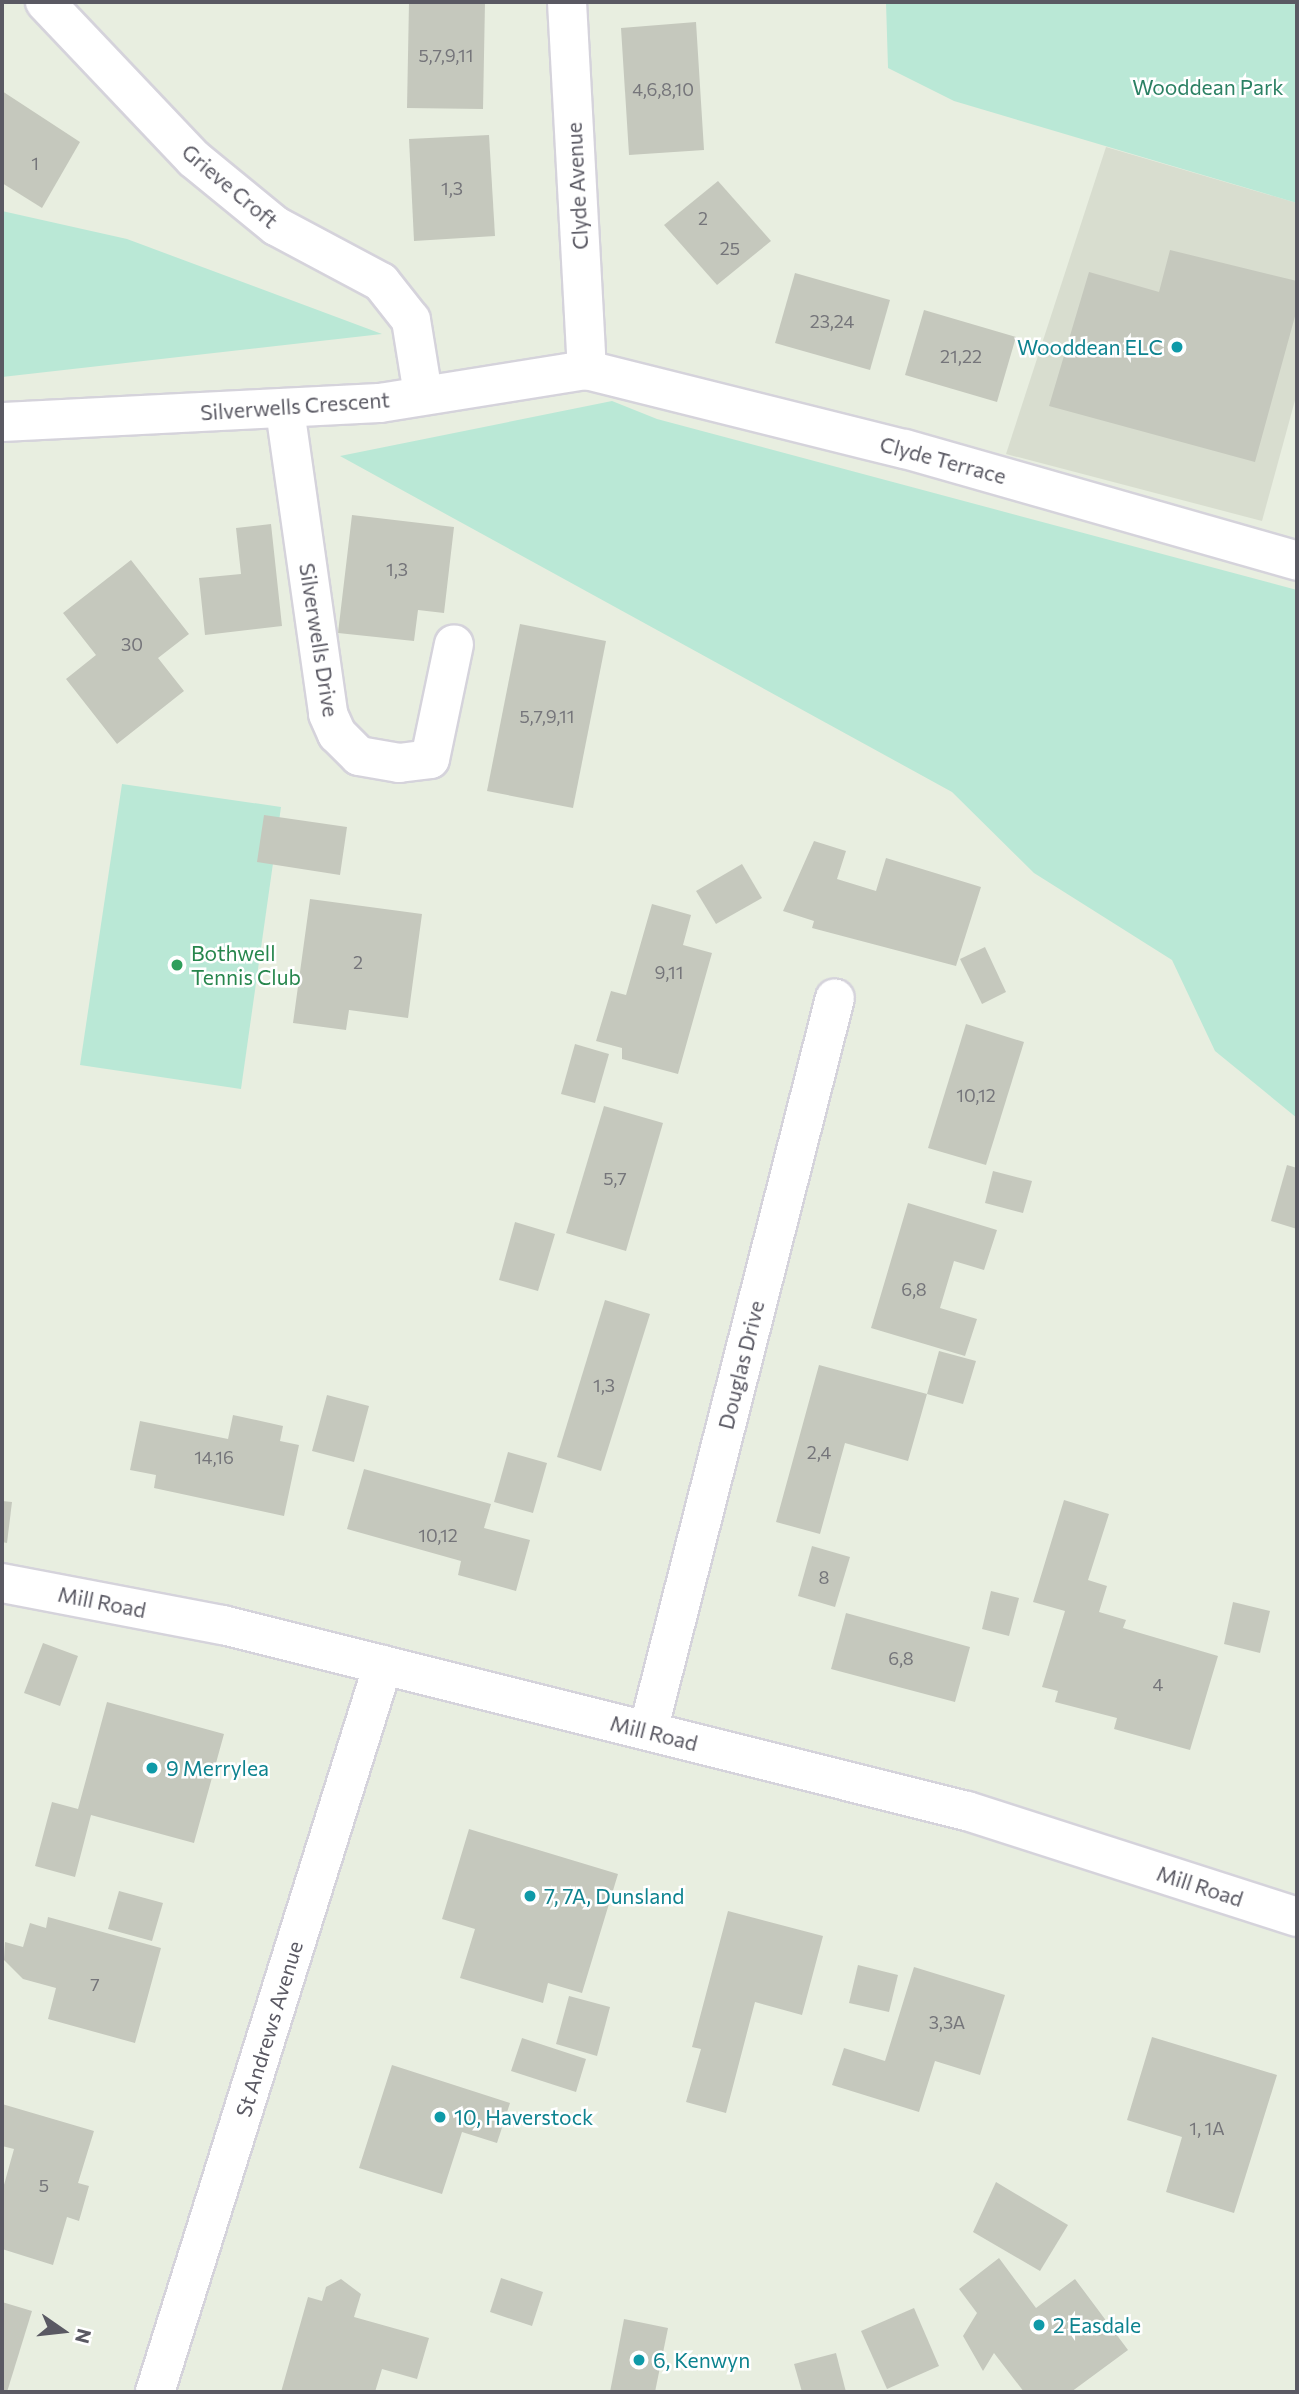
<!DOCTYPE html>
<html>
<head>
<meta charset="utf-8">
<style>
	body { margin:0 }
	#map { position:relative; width:1299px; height:2394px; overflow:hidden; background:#e8eee0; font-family:Commissioner,sans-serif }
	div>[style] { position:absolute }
	.education>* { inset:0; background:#d8ddcf }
	.green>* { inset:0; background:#bae8d6 }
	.building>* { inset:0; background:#c5c8bd }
	.roads { filter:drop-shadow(2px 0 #d5d3db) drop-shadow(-2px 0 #d5d3db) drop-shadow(0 2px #d5d3db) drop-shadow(0 -2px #d5d3db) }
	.minor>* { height:38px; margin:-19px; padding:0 19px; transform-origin:19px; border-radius:19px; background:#fff }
	.dots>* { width:19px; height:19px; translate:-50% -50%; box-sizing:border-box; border:4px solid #fff; border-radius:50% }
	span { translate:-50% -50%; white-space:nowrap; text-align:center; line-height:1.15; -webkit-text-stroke:5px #fff; paint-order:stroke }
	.number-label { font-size:18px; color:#75757a }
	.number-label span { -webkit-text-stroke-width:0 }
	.park-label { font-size:21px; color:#2b8063 }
	.street-label { font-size:21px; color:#5a5963 }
	.culture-label { font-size:21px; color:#0d838f }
	.right { translate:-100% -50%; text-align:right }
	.left { translate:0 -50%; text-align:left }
	.leisure-label { font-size:21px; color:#27864d }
	.frame { position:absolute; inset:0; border:4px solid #5a5963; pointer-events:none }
	.north { position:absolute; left:28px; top:2296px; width:70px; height:70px; -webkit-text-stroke:5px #fff; paint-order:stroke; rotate:104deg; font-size:19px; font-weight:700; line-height:28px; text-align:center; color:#5a5963 }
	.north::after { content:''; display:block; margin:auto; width:24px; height:32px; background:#5a5963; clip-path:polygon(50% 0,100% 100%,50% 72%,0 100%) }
</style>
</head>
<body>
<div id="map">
	<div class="education">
		<div style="clip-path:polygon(1106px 147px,1297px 203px,1297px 393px,1262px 521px,1006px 454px)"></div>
	</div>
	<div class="green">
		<div style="clip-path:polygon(886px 2px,1297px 2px,1297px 203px,954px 101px,888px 68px)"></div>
		<div style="clip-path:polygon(2px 211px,127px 239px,382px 334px,2px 377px)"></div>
		<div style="clip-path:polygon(612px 401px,657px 419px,1297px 590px,1297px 1118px,1215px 1051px,1172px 960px,1034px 873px,952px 792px,340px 456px)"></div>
		<div style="clip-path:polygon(122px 784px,281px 807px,241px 1089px,80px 1065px)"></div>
	</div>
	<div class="building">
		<div style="clip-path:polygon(409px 2px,485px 2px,483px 109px,407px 108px)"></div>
		<div style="clip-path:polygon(696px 22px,704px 150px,629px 155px,621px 28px)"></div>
		<div style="clip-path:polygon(2px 91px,80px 142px,42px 208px,2px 183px)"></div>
		<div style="clip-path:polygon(489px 135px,495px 236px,414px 241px,409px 139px)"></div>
		<div style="clip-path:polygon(718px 181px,771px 241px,717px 285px,664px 225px)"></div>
		<div style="clip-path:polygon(1170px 250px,1297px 281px,1297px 309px,1255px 462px,1049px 406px,1089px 272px,1159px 292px)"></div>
		<div style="clip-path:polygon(795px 273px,890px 300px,870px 370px,775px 343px)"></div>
		<div style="clip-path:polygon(924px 310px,1016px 337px,997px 402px,905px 375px)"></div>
		<div style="clip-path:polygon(352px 515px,454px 527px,444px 613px,418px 610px,414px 641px,338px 633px)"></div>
		<div style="clip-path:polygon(271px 524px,282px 626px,205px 635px,199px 578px,241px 574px,236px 528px)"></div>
		<div style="clip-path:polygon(131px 560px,189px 634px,158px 658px,184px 691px,117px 744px,66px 679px,96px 655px,63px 613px)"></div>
		<div style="clip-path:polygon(520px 624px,606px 641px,573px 808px,487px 791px)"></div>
		<div style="clip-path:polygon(264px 815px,347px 827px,340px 875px,257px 862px)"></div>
		<div style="clip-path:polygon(814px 841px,846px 851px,837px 879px,876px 891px,886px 858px,981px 887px,956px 966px,812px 928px,814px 921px,783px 911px)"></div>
		<div style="clip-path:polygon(742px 864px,762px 898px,716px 924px,696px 891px)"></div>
		<div style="clip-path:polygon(310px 899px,422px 914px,408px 1018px,349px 1010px,346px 1030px,293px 1023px)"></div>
		<div style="clip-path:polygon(652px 904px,691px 915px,683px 945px,712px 953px,678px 1074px,622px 1059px,622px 1048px,596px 1041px,611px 991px,626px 995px)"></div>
		<div style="clip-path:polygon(985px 947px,1006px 992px,982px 1004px,960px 959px)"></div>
		<div style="clip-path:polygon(966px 1024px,1024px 1042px,986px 1165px,928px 1148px)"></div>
		<div style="clip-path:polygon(575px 1044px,609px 1054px,595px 1103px,561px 1094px)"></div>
		<div style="clip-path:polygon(604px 1106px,663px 1123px,626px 1251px,566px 1233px)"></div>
		<div style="clip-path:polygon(1287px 1165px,1297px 1168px,1297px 1229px,1271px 1221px)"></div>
		<div style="clip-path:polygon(993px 1171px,1032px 1181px,1023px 1213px,985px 1203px)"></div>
		<div style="clip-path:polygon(908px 1203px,997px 1230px,984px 1270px,954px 1261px,940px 1308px,977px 1319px,965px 1356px,871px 1328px)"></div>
		<div style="clip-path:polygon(515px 1222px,555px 1234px,538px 1291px,499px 1280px)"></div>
		<div style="clip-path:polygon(605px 1300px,650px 1314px,601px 1471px,557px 1457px)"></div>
		<div style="clip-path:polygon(939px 1351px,976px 1361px,963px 1404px,927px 1394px,908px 1461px,845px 1443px,820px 1534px,776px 1522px,819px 1365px,927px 1394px)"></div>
		<div style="clip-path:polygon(327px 1395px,369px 1406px,354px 1462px,312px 1451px)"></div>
		<div style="clip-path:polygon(233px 1415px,283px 1426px,280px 1441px,299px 1445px,284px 1516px,154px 1488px,156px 1475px,130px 1470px,140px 1421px,228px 1439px)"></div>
		<div style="clip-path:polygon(508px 1452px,547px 1463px,533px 1513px,494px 1502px)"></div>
		<div style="clip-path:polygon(364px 1469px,491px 1504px,484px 1528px,530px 1540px,516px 1591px,458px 1575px,461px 1561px,347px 1529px)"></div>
		<div style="clip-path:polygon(1064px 1500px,1109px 1514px,1088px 1580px,1107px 1586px,1099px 1612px,1126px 1620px,1123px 1628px,1218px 1656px,1190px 1750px,1114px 1729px,1117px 1718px,1055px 1702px,1058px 1691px,1042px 1687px,1065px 1611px,1033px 1602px)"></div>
		<div style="clip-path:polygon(2px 1501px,12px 1502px,7px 1543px,2px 1542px)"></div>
		<div style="clip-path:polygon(812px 1546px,850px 1557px,835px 1607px,798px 1596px)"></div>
		<div style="clip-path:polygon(991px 1591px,1019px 1598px,1009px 1636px,982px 1629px)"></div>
		<div style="clip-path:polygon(1233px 1602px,1270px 1611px,1260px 1653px,1224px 1644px)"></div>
		<div style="clip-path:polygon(846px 1613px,970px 1647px,955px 1702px,831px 1669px)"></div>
		<div style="clip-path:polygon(43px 1643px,78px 1656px,60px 1706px,24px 1693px)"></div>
		<div style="clip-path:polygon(107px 1702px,224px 1734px,194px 1843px,91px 1815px,75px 1877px,35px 1866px,52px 1802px,78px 1809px)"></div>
		<div style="clip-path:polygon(469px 1829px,618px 1874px,582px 1993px,548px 1983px,543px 2003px,460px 1978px,475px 1929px,442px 1919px)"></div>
		<div style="clip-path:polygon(119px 1891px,163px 1903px,152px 1941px,108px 1929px)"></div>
		<div style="clip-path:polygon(728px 1911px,823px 1936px,802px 2015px,755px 2002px,726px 2113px,686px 2102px,701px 2049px,692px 2047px)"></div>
		<div style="clip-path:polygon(48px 1917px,161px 1948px,135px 2043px,48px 2019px,56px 1988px,23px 1979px,4px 1960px,5px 1942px,23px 1947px,30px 1923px,46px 1928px)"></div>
		<div style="clip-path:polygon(858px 1965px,898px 1975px,889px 2012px,849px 2003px)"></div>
		<div style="clip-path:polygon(914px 1967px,1005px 1995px,980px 2075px,935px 2061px,919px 2112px,832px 2085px,844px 2048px,885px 2061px)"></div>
		<div style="clip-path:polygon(569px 1996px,610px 2007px,597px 2056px,556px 2044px)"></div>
		<div style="clip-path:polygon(1152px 2037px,1277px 2075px,1234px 2213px,1166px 2192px,1182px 2137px,1127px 2120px)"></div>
		<div style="clip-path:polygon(522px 2038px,586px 2059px,576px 2092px,511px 2071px)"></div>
		<div style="clip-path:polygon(392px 2065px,510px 2103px,497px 2143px,462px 2132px,442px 2194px,359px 2168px)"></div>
		<div style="clip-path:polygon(2px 2104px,94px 2131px,78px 2183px,89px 2186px,79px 2221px,67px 2217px,53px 2265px,2px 2249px,2px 2192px,14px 2149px,2px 2146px)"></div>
		<div style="clip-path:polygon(996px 2182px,1068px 2225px,1040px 2271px,973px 2232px)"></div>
		<div style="clip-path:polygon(999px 2258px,1036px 2308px,1075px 2279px,1128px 2350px,1071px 2392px,1024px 2392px,994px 2353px,983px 2371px,963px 2336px,977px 2313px,959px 2289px)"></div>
		<div style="clip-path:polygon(501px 2278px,543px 2292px,532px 2326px,490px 2312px)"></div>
		<div style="clip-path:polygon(341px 2279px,361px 2294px,354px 2317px,429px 2338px,417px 2379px,382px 2369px,375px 2392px,281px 2392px,308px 2297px,322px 2301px,326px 2287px)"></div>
		<div style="clip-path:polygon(2px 2302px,32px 2311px,7px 2392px,2px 2392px)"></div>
		<div style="clip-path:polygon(914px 2308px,939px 2366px,887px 2389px,861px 2331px)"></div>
		<div style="clip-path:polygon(624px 2319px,668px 2328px,655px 2392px,610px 2392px)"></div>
		<div style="clip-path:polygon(836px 2353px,846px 2392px,802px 2392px,794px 2364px)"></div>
	</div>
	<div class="roads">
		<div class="minor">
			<div style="left:45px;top:2px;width:216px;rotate:46.5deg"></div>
			<div style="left:194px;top:159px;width:106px;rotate:39.3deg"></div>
			<div style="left:276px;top:226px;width:119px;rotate:28.1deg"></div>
			<div style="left:381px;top:282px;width:48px;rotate:51.7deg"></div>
			<div style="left:411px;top:320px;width:75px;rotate:80.8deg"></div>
			<div style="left:567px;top:2px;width:369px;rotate:86.9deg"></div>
			<div style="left:285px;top:410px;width:307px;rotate:81.9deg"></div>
			<div style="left:328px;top:714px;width:22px;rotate:66deg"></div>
			<div style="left:337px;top:734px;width:31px;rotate:45deg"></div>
			<div style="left:359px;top:756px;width:41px;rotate:9.9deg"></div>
			<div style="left:399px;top:763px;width:31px;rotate:-7deg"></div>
			<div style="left:430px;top:759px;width:117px;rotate:-78.2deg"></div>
			<div style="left:2px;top:422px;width:378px;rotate:-2.9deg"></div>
			<div style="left:380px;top:403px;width:210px;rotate:-9.1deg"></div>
			<div style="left:587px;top:370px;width:328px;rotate:14deg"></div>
			<div style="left:905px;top:449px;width:408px;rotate:15.9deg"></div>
			<div style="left:2px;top:1583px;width:225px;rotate:10.8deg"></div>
			<div style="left:223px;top:1625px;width:767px;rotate:14.04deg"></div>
			<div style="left:967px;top:1811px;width:347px;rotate:17.8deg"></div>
			<div style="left:648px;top:1731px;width:756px;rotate:-75.69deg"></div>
			<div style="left:155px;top:2392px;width:762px;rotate:-72.59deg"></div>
		</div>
	</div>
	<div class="dots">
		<div style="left:1177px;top:347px;background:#0f9aa8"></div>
		<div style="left:177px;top:965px;background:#2e9e5b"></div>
		<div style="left:152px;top:1768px;background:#0f9aa8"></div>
		<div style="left:530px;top:1896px;background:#0f9aa8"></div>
		<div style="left:440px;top:2117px;background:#0f9aa8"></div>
		<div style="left:1039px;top:2325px;background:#0f9aa8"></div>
		<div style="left:639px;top:2360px;background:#0f9aa8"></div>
	</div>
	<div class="number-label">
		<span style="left:446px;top:55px">5,7,9,11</span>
		<span style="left:663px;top:89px">4,6,8,10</span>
		<span style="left:35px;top:163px">1</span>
		<span style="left:452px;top:188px">1,3</span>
		<span style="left:703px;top:218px">2</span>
		<span style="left:730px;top:248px">25</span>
		<span style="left:832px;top:321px">23,24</span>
		<span style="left:961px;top:356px">21,22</span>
		<span style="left:397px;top:569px">1,3</span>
		<span style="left:132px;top:644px">30</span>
		<span style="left:547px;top:716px">5,7,9,11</span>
		<span style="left:358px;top:962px">2</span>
		<span style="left:669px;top:972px">9,11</span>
		<span style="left:976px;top:1095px">10,12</span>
		<span style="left:615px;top:1178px">5,7</span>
		<span style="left:914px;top:1289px">6,8</span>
		<span style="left:604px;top:1385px">1,3</span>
		<span style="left:819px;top:1452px">2,4</span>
		<span style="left:214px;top:1457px">14,16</span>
		<span style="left:438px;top:1535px">10,12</span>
		<span style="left:824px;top:1577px">8</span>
		<span style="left:901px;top:1658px">6,8</span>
		<span style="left:1158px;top:1684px">4</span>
		<span style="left:95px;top:1984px">7</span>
		<span style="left:947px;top:2022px">3,3A</span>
		<span style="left:1207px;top:2128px">1, 1A</span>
		<span style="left:44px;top:2185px">5</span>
	</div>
	<div class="park-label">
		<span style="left:1208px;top:87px">Wooddean Park</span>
	</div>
	<div class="street-label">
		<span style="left:230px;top:186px;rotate:40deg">Grieve Croft</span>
		<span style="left:577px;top:186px;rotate:-93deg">Clyde Avenue</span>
		<span style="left:295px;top:406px;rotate:-4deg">Silverwells Crescent</span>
		<span style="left:943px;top:460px;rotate:15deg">Clyde Terrace</span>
		<span style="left:319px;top:640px;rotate:81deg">Silverwells Drive</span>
		<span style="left:741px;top:1365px;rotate:-76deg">Douglas Drive</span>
		<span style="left:102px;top:1602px;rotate:11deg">Mill Road</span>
		<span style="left:654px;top:1733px;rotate:14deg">Mill Road</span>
		<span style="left:1200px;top:1886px;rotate:18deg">Mill Road</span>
		<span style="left:269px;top:2029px;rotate:-73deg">St Andrews Avenue</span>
	</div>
	<div class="culture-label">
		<span class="right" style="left:1163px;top:347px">Wooddean ELC</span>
		<span class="left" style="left:166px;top:1768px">9 Merrylea</span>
		<span class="left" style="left:544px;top:1896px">7, 7A, Dunsland</span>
		<span class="left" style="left:454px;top:2117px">10, Haverstock</span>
		<span class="left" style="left:1053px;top:2325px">2 Easdale</span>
		<span class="left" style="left:653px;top:2360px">6, Kenwyn</span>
	</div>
	<div class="leisure-label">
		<span class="left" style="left:191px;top:965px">Bothwell<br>Tennis Club</span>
	</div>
	<div class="frame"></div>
	<div class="north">N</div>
</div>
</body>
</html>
